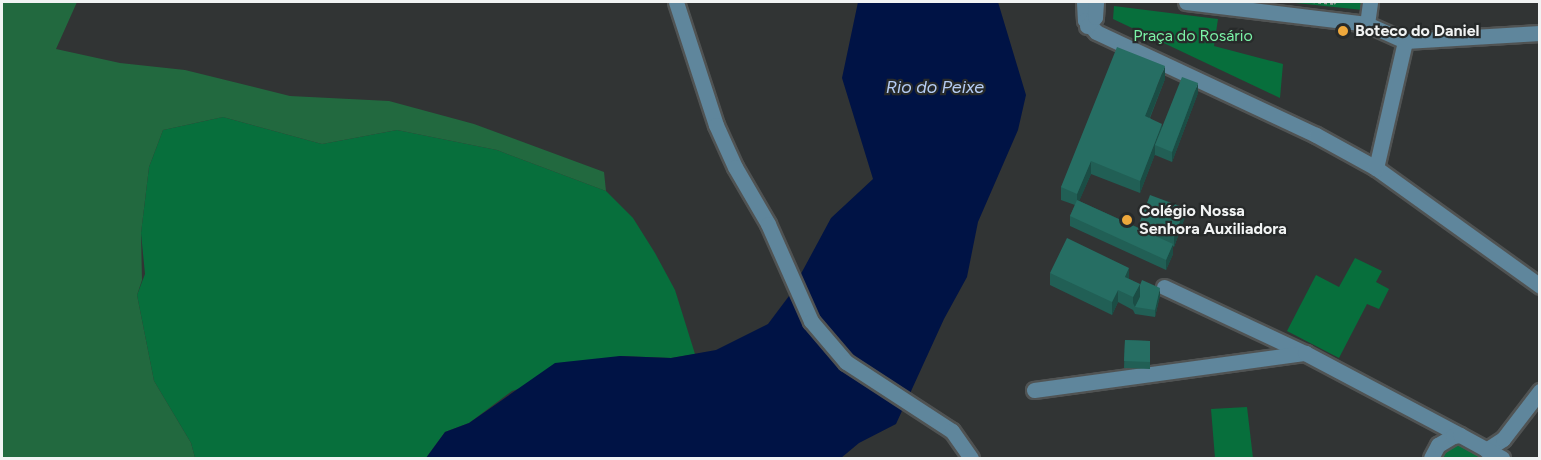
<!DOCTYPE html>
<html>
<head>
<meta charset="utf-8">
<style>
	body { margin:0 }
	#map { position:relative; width:1541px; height:460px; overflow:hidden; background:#313434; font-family:Figtree,sans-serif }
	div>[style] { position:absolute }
	.green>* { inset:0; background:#076f3c }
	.forest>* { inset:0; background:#22693f }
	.water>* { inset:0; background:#001345 }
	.path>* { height:2px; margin-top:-1px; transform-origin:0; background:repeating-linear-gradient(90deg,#939595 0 3px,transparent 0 6px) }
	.roads { filter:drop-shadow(2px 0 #505353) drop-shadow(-2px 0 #505353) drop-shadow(0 2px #505353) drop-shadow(0 -2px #505353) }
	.minor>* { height:15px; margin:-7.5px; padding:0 7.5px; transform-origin:7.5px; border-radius:7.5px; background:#5f869c }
	.wall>* { inset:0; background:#215f55 }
	.shaded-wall>* { inset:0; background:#1b4d45 }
	.building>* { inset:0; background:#266e63 }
	.dots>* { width:16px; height:16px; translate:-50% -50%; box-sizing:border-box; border:3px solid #272a2a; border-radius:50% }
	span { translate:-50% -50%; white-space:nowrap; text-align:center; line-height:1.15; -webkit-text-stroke:4.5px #272a2a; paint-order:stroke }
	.poi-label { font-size:16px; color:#f1f3f3; font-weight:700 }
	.left { translate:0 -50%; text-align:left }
	.park-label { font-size:16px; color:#7bf3a7 }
	.water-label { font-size:18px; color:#b5ccf4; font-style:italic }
	.frame { position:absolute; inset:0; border:3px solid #f1f3f3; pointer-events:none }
</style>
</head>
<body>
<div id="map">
	<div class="green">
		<div style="clip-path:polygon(1286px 2px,1364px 2px,1363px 10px)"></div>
		<div style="clip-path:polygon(1114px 6px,1218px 19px,1214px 46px,1283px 64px,1280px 98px,1113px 19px)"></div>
		<div style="clip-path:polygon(223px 117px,322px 144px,397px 130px,497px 150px,606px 191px,633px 218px,655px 253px,675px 290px,695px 354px,671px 358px,620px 356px,512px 391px,469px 423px,445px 432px,426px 458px,195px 458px,191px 443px,154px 381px,137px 295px,145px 274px,141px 233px,149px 167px,163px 130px)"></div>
		<div style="clip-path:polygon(1355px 258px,1382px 271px,1376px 282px,1389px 289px,1379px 309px,1367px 304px,1339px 358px,1287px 331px,1316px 275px,1339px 287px)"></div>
		<div style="clip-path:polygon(1247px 407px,1253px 458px,1215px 458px,1211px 409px)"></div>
		<div style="clip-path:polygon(1457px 442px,1491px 458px,1443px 458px,1445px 446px)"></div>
	</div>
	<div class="forest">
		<div style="clip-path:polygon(2px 2px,77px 2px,56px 49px,120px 63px,185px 70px,290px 96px,389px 101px,474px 124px,604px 172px,606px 191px,497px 150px,397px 130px,322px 144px,223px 117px,163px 130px,149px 167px,141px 233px,142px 280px,137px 295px,154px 381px,191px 443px,195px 458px,2px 458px)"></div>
	</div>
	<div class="water">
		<div style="clip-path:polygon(858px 2px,998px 2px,1026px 95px,1018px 130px,978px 222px,967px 277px,944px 319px,896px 424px,859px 443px,841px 458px,426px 458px,445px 432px,469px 423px,555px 363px,620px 356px,671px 358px,716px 350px,768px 324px,789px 296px,831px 218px,873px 179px,842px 78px)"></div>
	</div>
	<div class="path">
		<div style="left:1312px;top:2px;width:22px;rotate:5deg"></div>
		<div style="left:1334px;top:4px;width:3px;rotate:-45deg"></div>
	</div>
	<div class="roads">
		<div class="minor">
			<div style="left:676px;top:2px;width:129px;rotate:72deg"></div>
			<div style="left:716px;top:125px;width:46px;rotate:65.7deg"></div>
			<div style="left:735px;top:167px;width:66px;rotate:59.9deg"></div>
			<div style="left:768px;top:224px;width:106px;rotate:66.1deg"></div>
			<div style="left:811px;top:321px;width:54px;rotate:49.5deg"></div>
			<div style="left:846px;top:362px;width:126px;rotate:33.1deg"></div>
			<div style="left:952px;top:431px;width:33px;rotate:55deg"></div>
			<div style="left:1084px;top:2px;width:18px;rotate:87deg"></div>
			<div style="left:1085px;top:20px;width:16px;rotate:47deg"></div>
			<div style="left:1096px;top:32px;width:243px;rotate:25.1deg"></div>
			<div style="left:1316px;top:135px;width:68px;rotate:28.8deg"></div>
			<div style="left:1376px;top:168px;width:202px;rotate:35.7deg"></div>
			<div style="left:1186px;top:2px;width:182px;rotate:6.9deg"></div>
			<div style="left:1367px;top:24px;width:42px;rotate:24.1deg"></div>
			<div style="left:1405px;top:41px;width:135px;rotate:-3.4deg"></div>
			<div style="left:1367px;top:24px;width:22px;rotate:-82deg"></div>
			<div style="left:1087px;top:26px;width:12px;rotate:-48deg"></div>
			<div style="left:1095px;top:17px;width:15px;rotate:-86deg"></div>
			<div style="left:1376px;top:168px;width:130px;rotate:-77.1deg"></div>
			<div style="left:1164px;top:287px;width:156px;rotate:25.1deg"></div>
			<div style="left:1034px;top:390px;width:274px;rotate:-7.8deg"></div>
			<div style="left:1305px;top:353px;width:175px;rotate:27.9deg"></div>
			<div style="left:1486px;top:450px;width:20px;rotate:-33deg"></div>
			<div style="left:1503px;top:439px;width:61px;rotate:-52.4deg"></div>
			<div style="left:1431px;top:458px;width:15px;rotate:-62deg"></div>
			<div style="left:1438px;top:445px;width:17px;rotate:-31deg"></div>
			<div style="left:1453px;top:436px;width:7px;rotate:-8deg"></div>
			<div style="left:1460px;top:435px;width:48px;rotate:28.7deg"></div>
		</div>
	</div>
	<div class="wall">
		<div style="clip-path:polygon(1165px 79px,1150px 118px,1162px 129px,1198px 93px,1172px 162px,1155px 155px,1155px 154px,1140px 193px,1091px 174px,1079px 201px,1139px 228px,1139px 224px,1185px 217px,1174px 247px,1173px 246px,1173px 254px,1166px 270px,1070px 226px,1070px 216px,1075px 205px,1061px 200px,1061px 187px)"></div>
		<div style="clip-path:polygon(1050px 273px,1129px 279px,1160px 295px,1155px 317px,1135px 314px,1133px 310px,1118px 302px,1112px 315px,1050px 285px)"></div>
		<div style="clip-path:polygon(1125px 340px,1150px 341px,1150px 369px,1124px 368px)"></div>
	</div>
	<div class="shaded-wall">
		<div style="clip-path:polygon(1165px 66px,1165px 79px,1145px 129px,1145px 116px)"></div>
		<div style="clip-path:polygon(1198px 83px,1198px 93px,1172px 162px,1172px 152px)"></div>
		<div style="clip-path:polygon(1162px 124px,1162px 137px,1155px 145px,1155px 154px,1140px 193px,1140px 181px)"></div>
		<div style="clip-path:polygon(1091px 161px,1091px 174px,1077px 206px,1077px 194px)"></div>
		<div style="clip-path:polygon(1185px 208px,1185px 217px,1174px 247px,1174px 237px)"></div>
		<div style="clip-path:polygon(1173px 244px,1173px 254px,1166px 270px,1166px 260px)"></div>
		<div style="clip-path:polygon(1129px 268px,1129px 280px,1125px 277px)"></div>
		<div style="clip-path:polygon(1140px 284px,1140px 297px,1135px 307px,1133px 303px,1133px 310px,1133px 297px)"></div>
		<div style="clip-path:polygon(1160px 288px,1160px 295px,1155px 317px,1155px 310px)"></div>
		<div style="clip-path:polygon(1118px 290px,1118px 302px,1112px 315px,1112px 302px)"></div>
	</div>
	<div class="building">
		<div style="clip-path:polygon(1117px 47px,1165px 66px,1145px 116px,1162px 124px,1140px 181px,1091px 161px,1077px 194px,1061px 187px)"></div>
		<div style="clip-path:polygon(1182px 77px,1198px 83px,1172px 152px,1155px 145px)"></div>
		<div style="clip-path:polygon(1150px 195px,1185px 208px,1174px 237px,1139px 224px)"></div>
		<div style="clip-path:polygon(1077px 200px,1173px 244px,1166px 260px,1070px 216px)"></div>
		<div style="clip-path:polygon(1067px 238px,1129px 268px,1125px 277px,1140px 284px,1133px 297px,1118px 290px,1112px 302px,1050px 273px)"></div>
		<div style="clip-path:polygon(1142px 280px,1160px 288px,1155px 310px,1135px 307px,1140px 297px,1140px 285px)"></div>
		<div style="clip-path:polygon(1125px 340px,1150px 341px,1150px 362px,1124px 361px)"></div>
	</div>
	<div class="dots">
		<div style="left:1343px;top:31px;background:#eea83c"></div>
		<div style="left:1127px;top:220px;background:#eea83c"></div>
	</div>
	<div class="poi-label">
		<span class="left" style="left:1355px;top:31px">Boteco do Daniel</span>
		<span class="left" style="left:1139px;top:220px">Colégio Nossa<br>Senhora Auxiliadora</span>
	</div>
	<div class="park-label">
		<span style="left:1193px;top:36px">Praça do Rosário</span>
	</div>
	<div class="water-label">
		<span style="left:935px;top:87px">Rio do Peixe</span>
	</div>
	<div class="frame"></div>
</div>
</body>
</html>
